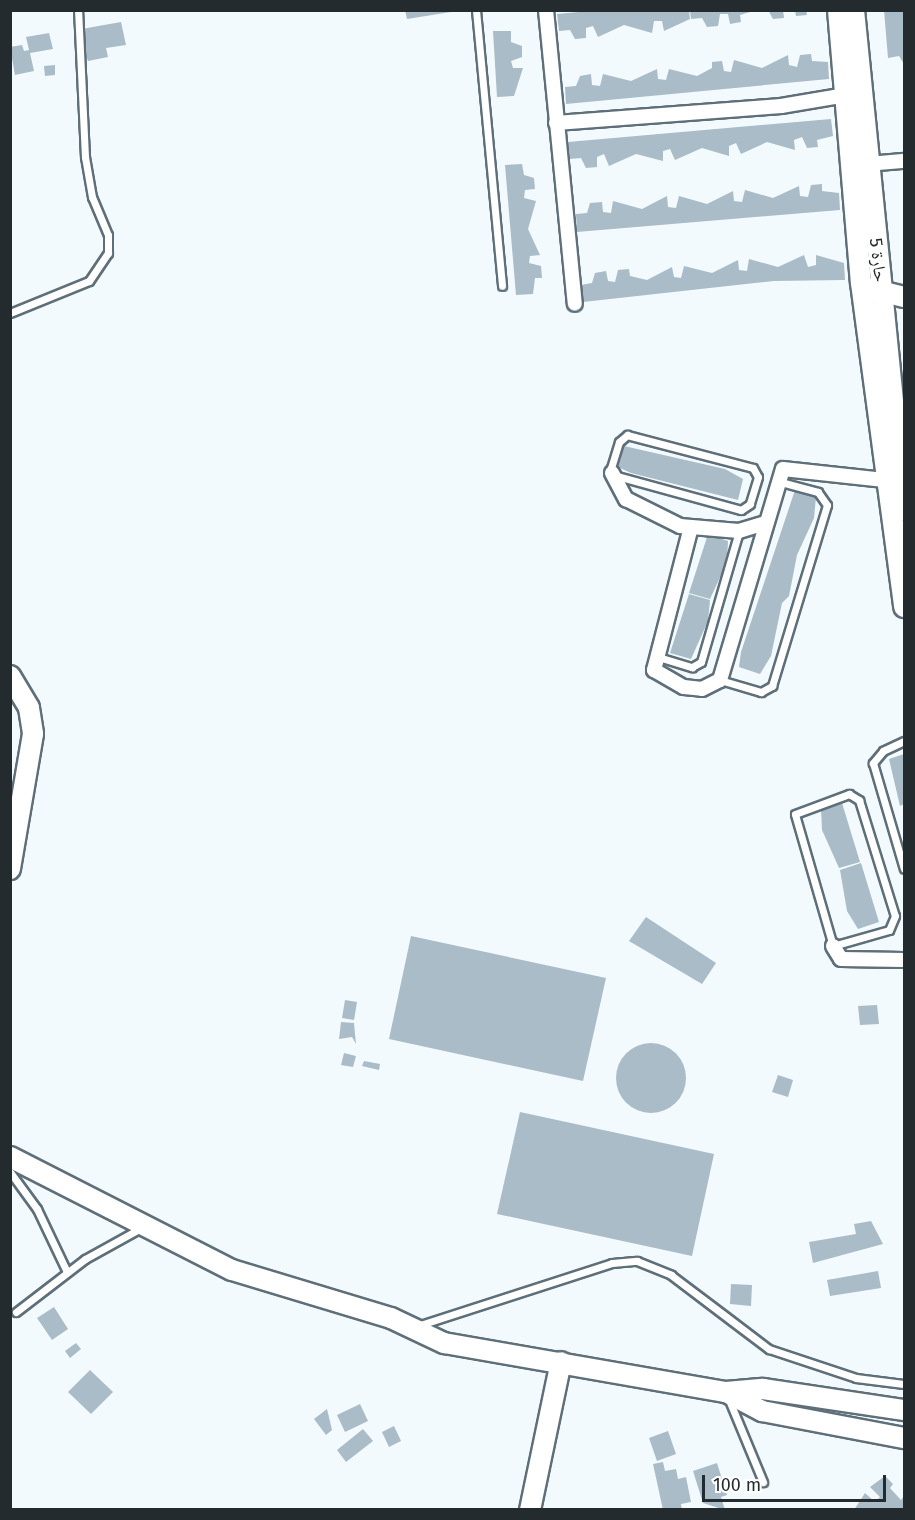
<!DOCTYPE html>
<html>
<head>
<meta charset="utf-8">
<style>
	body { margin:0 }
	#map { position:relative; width:915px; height:1520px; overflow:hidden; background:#f2fafe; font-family:"Fira Sans","Noto Naskh Arabic",sans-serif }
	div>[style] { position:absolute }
	.building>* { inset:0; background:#a9bcc7 }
	.round { border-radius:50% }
	.roads { filter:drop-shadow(2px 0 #5e6f79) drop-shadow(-2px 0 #5e6f79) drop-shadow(0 2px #5e6f79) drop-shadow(0 -2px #5e6f79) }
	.lane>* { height:7px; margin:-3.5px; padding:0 3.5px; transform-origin:3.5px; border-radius:3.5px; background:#fff }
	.street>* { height:14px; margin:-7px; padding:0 7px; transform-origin:7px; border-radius:7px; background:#fff }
	.secondary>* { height:20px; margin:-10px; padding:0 10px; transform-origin:10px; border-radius:10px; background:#fff }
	span { translate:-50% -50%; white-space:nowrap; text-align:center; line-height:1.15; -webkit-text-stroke:5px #fff; paint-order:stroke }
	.street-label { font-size:18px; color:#232b2f }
	.frame { position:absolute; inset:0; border:12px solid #232b2f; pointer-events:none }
	.scale { position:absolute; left:702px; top:1475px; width:184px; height:27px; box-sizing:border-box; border:3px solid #232b2f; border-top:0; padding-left:8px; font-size:18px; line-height:21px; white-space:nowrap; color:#232b2f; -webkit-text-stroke:4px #fff; paint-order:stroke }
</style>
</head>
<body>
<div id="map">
	<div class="building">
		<div style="clip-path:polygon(405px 10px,451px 10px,451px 12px,407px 19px)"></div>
		<div style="clip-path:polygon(600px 10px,689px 10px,690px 19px,664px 31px,662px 21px,654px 21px,652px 33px,624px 25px,598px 37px,593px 26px,586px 28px,586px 38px,575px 39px,570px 30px,559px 31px,557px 14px)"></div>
		<div style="clip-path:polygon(690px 10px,750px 10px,750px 12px,740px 15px,741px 22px,730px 24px,728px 14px,720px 14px,718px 26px,707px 27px,702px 18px,691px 19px)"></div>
		<div style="clip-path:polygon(768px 10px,783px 10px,784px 18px,773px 19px)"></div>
		<div style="clip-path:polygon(795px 10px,806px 10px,807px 15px,796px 16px)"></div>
		<div style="clip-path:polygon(884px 10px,904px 10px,904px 64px,899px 56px,888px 58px)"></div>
		<div style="clip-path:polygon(121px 22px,126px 45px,106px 48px,108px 57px,88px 61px,76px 30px)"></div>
		<div style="clip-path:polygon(493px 31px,511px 31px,511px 42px,522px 46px,522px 57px,511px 61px,513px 68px,523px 68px,514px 96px,497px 97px)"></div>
		<div style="clip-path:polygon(49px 33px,53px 49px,30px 53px,34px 71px,15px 75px,10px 47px,22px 45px,24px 51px,29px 50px,26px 37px)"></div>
		<div style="clip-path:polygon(811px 54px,812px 61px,828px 62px,829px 79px,566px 104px,565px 87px,576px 86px,580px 76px,591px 74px,592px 85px,600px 86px,603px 74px,631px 81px,657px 69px,658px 79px,666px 80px,669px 69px,697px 76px,712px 68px,712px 62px,722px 61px,724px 71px,731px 72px,734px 60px,762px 68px,788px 55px,789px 65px,797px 67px,800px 55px)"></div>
		<div style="clip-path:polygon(55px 65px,55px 75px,45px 76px,44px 66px)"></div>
		<div style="clip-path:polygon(831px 119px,833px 136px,817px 140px,818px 147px,807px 148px,802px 137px,794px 140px,795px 150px,767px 142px,741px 154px,736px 143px,729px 146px,729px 156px,702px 148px,675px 160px,670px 149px,663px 151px,663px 161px,636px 154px,609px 166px,604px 154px,597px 157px,597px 167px,586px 168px,581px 158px,570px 159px,568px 142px)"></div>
		<div style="clip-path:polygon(522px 164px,524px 175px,534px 178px,535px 189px,525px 190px,524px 198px,536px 201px,528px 229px,540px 255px,530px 256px,529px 263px,541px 266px,542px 278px,535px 278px,533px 294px,516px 295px,505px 165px)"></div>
		<div style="clip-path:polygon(822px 184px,822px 191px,839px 193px,840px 210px,577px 232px,576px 214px,587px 213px,590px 203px,602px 202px,603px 212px,611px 213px,613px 201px,642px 209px,667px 196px,668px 207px,676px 208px,679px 196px,707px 204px,733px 191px,734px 201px,742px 202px,745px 190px,773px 198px,799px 186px,800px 196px,808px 197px,811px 185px)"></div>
		<div style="clip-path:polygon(804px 255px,808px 267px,816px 265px,816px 255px,844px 263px,845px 280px,774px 281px,583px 302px,581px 285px,592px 283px,595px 273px,606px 271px,608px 281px,615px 282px,618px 270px,629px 269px,630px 276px,647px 280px,672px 267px,674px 277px,681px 278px,684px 266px,712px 273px,738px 260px,739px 270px,747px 271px,749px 259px,778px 267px)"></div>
		<div style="clip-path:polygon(624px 446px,725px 469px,743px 479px,738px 500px,631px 473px,618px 467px)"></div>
		<div style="clip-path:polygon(795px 490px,816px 497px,814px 518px,797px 555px,789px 596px,782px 603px,771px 656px,760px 674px,739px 667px,741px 652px)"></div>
		<div style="clip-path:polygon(708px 534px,728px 541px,727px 562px,710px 599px,689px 593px)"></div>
		<div style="clip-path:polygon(689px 594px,710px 600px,708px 621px,691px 659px,670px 653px)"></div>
		<div style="clip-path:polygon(904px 754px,904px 804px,900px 806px,889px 759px)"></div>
		<div style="clip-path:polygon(842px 803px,860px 862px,839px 868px,822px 830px,821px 809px)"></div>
		<div style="clip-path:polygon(861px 863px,879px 922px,858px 929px,847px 911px,840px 870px)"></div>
		<div style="clip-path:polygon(646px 917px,716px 963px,702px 984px,629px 941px)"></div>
		<div style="clip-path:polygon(411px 936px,606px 978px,583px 1081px,389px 1039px)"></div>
		<div style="clip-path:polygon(345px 1000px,357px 1002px,354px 1020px,342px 1018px)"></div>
		<div style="clip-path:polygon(877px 1005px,879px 1024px,860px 1025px,858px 1006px)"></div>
		<div style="clip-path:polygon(341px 1022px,354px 1023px,356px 1044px,352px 1037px,339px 1039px)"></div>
		<div class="round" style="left:616px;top:1043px;width:70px;height:70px"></div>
		<div style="clip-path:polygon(344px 1053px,356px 1056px,353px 1067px,341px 1065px)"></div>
		<div style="clip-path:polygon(364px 1061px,380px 1064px,379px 1070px,362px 1066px)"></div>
		<div style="clip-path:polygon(778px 1075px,793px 1080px,788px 1097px,772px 1092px)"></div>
		<div style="clip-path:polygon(520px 1112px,714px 1154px,692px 1256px,497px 1214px)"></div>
		<div style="clip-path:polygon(871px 1221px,883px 1244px,813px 1263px,809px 1242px,856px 1234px,854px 1224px)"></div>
		<div style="clip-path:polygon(878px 1271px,881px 1288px,830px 1296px,827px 1280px)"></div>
		<div style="clip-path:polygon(731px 1284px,752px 1285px,751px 1306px,730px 1304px)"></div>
		<div style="clip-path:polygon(54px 1307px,68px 1329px,52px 1340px,37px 1318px)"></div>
		<div style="clip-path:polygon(76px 1343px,81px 1349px,70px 1358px,65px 1351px)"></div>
		<div style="clip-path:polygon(90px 1370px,113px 1392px,91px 1414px,68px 1392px)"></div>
		<div style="clip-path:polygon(360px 1404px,368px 1421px,345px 1432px,337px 1415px)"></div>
		<div style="clip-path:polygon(327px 1409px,332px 1430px,326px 1435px,314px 1419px)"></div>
		<div style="clip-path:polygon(394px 1426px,401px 1441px,389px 1447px,382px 1432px)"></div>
		<div style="clip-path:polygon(363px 1429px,373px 1441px,346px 1462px,337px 1450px)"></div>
		<div style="clip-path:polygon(668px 1431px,676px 1454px,657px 1461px,649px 1438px)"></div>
		<div style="clip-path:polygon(663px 1462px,665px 1471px,676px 1469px,678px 1479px,686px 1477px,691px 1502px,681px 1504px,682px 1510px,663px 1510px,653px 1464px)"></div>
		<div style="clip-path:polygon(717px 1463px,727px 1495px,721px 1497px,725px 1510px,703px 1503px,693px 1471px)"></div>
		<div style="clip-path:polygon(885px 1476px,893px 1484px,890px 1488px,901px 1500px,904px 1496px,904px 1510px,854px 1510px,865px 1493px,875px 1502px,880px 1497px,870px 1487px)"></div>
	</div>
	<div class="roads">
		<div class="lane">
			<div style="left:476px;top:10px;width:277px;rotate:84.6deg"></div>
			<div style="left:10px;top:313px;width:85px;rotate:-22.1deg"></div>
			<div style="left:89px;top:281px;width:34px;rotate:-56deg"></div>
			<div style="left:108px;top:253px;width:18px;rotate:-90deg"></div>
			<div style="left:108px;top:235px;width:41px;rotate:-112.8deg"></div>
			<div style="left:92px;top:197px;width:41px;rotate:-99.9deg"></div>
			<div style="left:85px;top:157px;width:147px;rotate:-92.7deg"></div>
			<div style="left:627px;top:435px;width:130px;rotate:14.7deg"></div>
			<div style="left:753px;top:468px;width:10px;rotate:61deg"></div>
			<div style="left:758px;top:477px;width:28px;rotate:107deg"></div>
			<div style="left:750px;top:504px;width:11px;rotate:146deg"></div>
			<div style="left:741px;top:510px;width:129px;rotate:-164.7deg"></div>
			<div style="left:617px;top:476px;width:10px;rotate:-127deg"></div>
			<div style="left:611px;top:468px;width:27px;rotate:-73deg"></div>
			<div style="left:619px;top:442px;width:11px;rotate:-41deg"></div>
			<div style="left:655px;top:656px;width:39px;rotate:17deg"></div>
			<div style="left:692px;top:667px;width:10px;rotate:-29deg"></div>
			<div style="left:701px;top:662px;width:136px;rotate:-73.8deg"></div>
			<div style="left:720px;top:680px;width:43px;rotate:16.3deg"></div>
			<div style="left:761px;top:692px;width:13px;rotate:-29deg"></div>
			<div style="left:772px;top:686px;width:189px;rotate:-73.1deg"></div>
			<div style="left:827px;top:505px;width:16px;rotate:-125deg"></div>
			<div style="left:818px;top:492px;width:42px;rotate:-165deg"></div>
			<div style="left:904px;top:741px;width:23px;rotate:155deg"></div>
			<div style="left:883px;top:751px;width:16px;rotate:130deg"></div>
			<div style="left:873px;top:763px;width:110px;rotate:73.7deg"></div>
			<div style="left:849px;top:794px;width:12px;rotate:31deg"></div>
			<div style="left:859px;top:800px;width:121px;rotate:72.8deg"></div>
			<div style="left:895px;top:916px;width:15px;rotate:113deg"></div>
			<div style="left:889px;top:930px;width:58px;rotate:164.1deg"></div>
			<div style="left:833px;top:946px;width:137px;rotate:-106.1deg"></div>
			<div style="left:795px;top:814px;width:58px;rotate:-20.3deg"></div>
			<div style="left:10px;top:1172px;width:46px;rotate:53.9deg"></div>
			<div style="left:37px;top:1209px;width:70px;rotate:64.5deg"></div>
			<div style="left:16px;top:1312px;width:87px;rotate:-37.5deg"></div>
			<div style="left:85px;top:1259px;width:64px;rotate:-29deg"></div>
			<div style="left:417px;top:1326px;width:205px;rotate:-17.9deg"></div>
			<div style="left:612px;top:1263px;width:25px;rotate:-5deg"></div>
			<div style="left:637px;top:1261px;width:37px;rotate:22deg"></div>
			<div style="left:671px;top:1275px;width:123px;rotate:37.1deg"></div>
			<div style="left:769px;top:1349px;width:92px;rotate:18.4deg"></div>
			<div style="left:856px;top:1378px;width:48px;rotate:7.1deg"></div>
			<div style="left:729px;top:1400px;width:89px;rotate:67.5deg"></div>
		</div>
		<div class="street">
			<div style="left:546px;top:10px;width:295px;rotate:84.4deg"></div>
			<div style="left:556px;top:123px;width:226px;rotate:-4.3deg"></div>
			<div style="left:781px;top:106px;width:66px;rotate:-9.6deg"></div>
			<div style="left:867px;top:164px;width:37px;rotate:-5deg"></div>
			<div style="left:612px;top:473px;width:30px;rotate:62deg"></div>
			<div style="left:626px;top:499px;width:60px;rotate:26.6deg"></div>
			<div style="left:680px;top:526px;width:59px;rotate:4.8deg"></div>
			<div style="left:739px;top:531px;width:27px;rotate:-17deg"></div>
			<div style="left:691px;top:527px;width:148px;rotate:104.5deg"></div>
			<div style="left:654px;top:670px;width:34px;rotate:30deg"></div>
			<div style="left:684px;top:687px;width:18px;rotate:6deg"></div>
			<div style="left:702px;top:689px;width:20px;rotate:-27deg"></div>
			<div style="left:720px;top:680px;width:220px;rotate:-73.4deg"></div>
			<div style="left:783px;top:469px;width:102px;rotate:6.2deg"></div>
			<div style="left:833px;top:946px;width:15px;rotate:58deg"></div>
			<div style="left:841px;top:959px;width:63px;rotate:0.9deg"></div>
		</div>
		<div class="secondary">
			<div style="left:838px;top:10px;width:274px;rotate:85.2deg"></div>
			<div style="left:861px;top:283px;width:327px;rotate:82.4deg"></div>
			<div style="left:854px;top:10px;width:503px;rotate:84.3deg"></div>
			<div style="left:872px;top:289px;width:33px;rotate:14deg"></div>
			<div style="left:10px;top:676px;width:37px;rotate:59deg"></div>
			<div style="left:29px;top:708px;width:26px;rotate:81deg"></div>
			<div style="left:33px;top:734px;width:137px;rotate:99.7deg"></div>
			<div style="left:10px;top:1157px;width:249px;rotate:27deg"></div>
			<div style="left:232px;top:1270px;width:166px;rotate:16.8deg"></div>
			<div style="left:391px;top:1318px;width:59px;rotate:25.3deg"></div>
			<div style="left:444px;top:1343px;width:286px;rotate:9.9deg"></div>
			<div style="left:726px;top:1392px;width:37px;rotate:-5deg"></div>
			<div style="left:763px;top:1389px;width:143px;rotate:8.5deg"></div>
			<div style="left:726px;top:1392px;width:41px;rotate:27.8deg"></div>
			<div style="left:762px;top:1411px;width:145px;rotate:10.8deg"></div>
			<div style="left:530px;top:1510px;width:151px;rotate:-78.2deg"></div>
		</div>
	</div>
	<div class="street-label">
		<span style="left:878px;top:260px;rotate:83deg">حارة 5</span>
	</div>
	<div class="frame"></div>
	<div class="scale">100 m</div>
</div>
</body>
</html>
